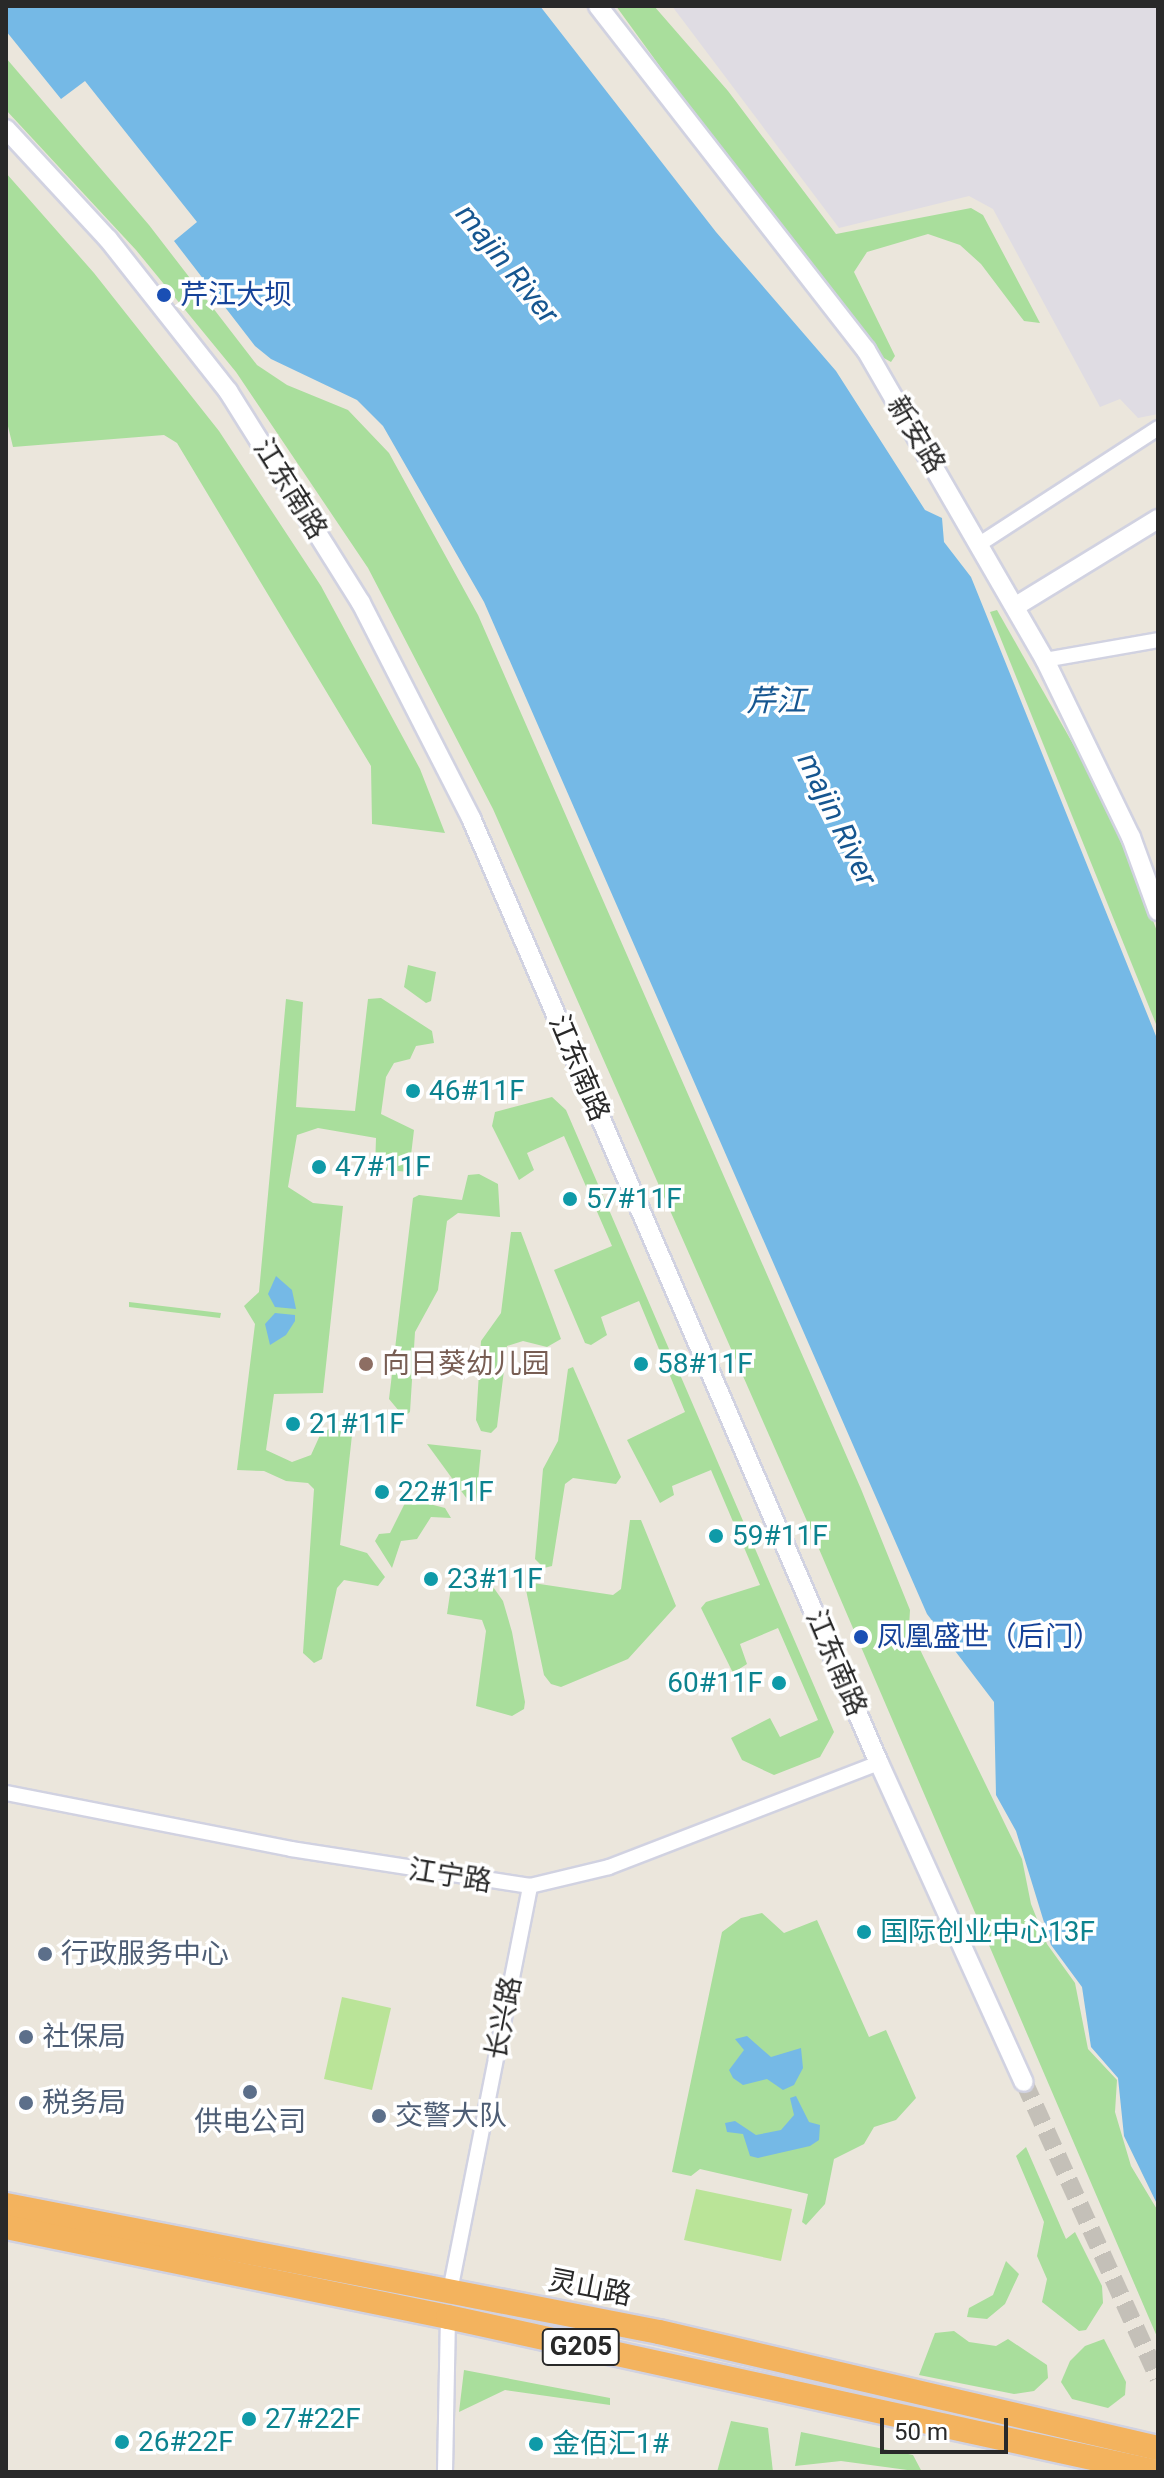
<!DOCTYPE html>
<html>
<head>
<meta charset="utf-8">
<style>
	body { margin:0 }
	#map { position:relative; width:1164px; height:2478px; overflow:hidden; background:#ebe6dc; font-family:Roboto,"Noto Sans SC",sans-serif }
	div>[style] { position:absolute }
	.industrial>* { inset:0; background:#dfdce3 }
	.green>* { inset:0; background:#a9de9c }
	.pitch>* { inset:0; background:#bae498 }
	.water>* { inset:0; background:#75b9e6 }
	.secondary-tunnel>* { height:18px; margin-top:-9px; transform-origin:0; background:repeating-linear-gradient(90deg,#c4c0b8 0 18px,transparent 0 27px) }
	.roads { filter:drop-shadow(2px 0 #d1d2e1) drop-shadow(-2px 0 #d1d2e1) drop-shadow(0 2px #d1d2e1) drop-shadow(0 -2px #d1d2e1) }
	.street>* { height:14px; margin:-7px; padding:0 7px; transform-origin:7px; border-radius:7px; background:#fff }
	.secondary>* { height:18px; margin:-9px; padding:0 9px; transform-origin:9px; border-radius:9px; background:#fff }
	.highway>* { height:24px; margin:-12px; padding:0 12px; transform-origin:12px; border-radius:12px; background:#f3b35e }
	.dots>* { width:22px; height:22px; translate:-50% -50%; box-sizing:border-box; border:4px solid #fff; border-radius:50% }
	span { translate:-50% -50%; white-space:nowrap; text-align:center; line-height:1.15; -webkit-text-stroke:7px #fff; paint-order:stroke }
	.shield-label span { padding:2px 6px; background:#fff; border:2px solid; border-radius:6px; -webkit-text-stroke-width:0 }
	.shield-label { font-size:26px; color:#292929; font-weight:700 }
	.transit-label { font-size:28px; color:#164399 }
	.left { translate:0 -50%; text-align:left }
	.street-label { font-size:28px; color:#292929 }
	.culture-label { font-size:28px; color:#0d838f }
	.right { translate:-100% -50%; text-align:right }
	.education-label { font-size:28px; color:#785e54 }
	.service-label { font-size:28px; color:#4e5e75 }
	.water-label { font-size:30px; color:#165690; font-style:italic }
	.frame { position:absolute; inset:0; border:8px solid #292929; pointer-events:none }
	.scale { position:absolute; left:880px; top:2418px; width:128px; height:36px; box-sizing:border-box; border:4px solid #292929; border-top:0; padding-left:10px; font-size:24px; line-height:28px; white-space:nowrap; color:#292929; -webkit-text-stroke:6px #fff; paint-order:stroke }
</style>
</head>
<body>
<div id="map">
	<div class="industrial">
		<div style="clip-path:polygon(672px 6px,1158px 6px,1158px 414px,1138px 418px,1120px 399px,1100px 407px,993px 209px,969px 196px,839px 228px)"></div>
	</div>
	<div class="green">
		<div style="clip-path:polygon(616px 6px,654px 6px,728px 91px,836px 234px,971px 208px,983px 215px,1040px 323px,1024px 321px,981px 264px,960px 245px,928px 234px,867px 252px,854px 272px,895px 356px,891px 362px,882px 357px,773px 222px)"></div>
		<div style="clip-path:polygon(6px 58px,149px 225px,257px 365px,287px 385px,348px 410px,389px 453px,478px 615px,861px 1489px,910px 1610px,909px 1627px,1022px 1859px,1031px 1904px,1047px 1944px,1075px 1983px,1088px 2049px,1117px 2080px,1115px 2112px,1131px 2166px,1158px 2211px,1158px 2339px,810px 1528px,493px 809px,368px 568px,236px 372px,136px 250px,6px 110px)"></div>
		<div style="clip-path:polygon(6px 173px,94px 273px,219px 431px,321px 586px,420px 769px,445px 833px,372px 824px,371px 766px,177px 443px,164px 435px,13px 447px,6px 418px)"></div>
		<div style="clip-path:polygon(997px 610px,1081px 758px,1129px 857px,1158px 934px,1158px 1029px,990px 612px)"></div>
		<div style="clip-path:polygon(408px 965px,436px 972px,431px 1001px,426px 1003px,404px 987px)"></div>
		<div style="clip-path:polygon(381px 998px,432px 1031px,434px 1043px,416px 1046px,410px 1059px,394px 1063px,386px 1077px,381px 1114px,414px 1130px,409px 1172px,375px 1169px,376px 1138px,318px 1128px,297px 1135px,288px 1187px,313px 1203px,343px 1206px,323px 1393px,274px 1394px,266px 1450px,292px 1462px,311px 1455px,321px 1433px,331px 1428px,352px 1435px,340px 1545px,367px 1553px,385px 1577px,378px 1586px,344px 1580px,337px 1588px,322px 1659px,314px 1663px,303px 1653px,314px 1489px,308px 1483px,286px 1481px,264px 1471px,237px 1470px,255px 1324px,244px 1306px,259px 1292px,286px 999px,303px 1002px,296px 1107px,355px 1111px,368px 999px)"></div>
		<div style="clip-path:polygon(552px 1097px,566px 1110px,834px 1732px,820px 1757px,774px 1775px,742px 1760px,731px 1738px,770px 1718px,780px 1737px,818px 1720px,778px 1628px,740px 1644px,747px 1664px,733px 1673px,701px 1608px,706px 1602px,760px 1585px,711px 1470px,672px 1486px,674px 1495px,660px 1503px,627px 1440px,685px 1412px,639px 1301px,601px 1317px,607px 1335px,591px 1345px,585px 1343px,554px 1270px,612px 1246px,564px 1136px,527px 1153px,534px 1170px,519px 1180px,492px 1126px,495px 1112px)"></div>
		<div style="clip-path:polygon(479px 1174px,498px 1184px,500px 1217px,458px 1213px,447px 1221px,438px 1290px,415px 1332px,410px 1412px,404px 1417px,389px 1399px,413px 1198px,419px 1195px,462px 1200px,468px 1175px)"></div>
		<div style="clip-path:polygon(511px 1232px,521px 1232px,561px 1339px,547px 1347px,523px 1341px,507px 1346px,497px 1427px,491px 1433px,481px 1431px,476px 1420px,481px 1341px,501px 1313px)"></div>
		<div style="clip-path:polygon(129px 1302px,221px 1313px,220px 1318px,129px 1307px)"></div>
		<div style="clip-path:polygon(573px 1367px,621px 1477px,616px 1484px,573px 1478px,565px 1484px,552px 1566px,544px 1568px,535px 1559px,543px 1469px,558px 1441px,568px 1369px)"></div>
		<div style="clip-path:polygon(427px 1444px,481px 1450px,476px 1502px,470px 1503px)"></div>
		<div style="clip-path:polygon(414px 1500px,445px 1508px,451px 1518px,431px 1517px,417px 1539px,401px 1541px,392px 1568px,375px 1541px,379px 1534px,390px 1533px,405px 1503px)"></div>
		<div style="clip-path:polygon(630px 1520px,641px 1520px,676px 1606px,628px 1659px,561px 1687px,551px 1684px,544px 1675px,526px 1590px,533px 1583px,613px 1595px,621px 1589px)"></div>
		<div style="clip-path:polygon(478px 1578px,491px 1584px,503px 1601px,512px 1632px,525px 1702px,524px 1709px,512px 1716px,476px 1706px,486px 1631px,482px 1620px,447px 1614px,451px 1587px)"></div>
		<div style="clip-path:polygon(762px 1913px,784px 1933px,817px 1920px,869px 2037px,886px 2030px,916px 2098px,896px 2120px,874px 2127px,864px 2144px,834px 2159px,825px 2204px,806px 2225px,802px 2222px,808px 2194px,700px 2169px,691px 2176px,672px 2172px,722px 1932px,741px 1918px)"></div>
		<div style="clip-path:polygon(1026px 2147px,1066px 2239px,1075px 2232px,1102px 2286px,1103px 2303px,1086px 2330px,1079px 2331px,1042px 2302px,1047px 2279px,1037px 2256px,1044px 2222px,1016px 2156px)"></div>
		<div style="clip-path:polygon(1006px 2261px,1019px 2274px,1005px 2304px,987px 2319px,967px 2317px,969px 2308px,993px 2295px)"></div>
		<div style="clip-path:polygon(954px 2331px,969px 2342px,996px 2346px,1008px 2339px,1047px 2365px,1048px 2378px,1034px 2391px,1014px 2394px,919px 2375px,935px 2333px)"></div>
		<div style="clip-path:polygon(1104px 2339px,1126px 2382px,1125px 2395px,1108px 2408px,1072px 2399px,1061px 2382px,1070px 2361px,1085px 2346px)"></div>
		<div style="clip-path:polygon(464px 2370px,610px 2398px,610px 2405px,505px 2390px,459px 2412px)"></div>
		<div style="clip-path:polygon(731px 2421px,768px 2428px,773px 2472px,717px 2472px)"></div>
		<div style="clip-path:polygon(801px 2432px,913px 2455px,922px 2472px,841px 2461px,795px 2466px)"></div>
	</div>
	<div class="pitch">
		<div style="clip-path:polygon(342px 1997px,391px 2008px,372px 2090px,324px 2079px)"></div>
		<div style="clip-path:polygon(696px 2189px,792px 2209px,781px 2261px,684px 2240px)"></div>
	</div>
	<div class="water">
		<div style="clip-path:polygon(6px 6px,540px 6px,716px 232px,836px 371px,925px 510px,942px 518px,944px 542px,971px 577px,1158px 1041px,1158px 2206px,1124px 2136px,1118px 2078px,1091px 2047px,1082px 1987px,1051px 1945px,1016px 1831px,996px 1795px,994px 1702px,927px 1614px,484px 602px,383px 426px,357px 400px,271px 359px,255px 346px,174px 241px,197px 222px,85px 81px,61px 99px,6px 31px)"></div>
		<div style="clip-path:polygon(276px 1276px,292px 1290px,296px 1309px,275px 1307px,268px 1294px)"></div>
		<div style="clip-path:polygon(275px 1313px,295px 1315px,295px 1321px,286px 1335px,270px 1345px,265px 1324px)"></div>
		<div style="clip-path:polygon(747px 2036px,771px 2057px,801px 2048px,803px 2068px,794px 2085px,783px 2090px,767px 2079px,743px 2085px,733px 2078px,729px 2070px,744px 2050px,735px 2039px)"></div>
		<div style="clip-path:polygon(796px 2096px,809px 2122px,820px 2125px,819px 2140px,810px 2146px,758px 2158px,750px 2156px,743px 2134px,727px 2132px,725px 2123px,735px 2121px,756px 2135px,781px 2130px,794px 2115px,790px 2098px)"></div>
	</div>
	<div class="secondary-tunnel">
		<div style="left:1024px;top:2082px;width:325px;rotate:65.6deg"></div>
	</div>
	<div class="roads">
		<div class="street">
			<div style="left:981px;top:543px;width:211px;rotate:-33deg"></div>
			<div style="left:1045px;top:660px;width:115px;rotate:-10deg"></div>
			<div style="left:6px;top:1793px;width:290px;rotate:11.1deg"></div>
			<div style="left:291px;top:1849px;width:242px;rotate:8.8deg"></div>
			<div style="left:530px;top:1886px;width:81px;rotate:-13.5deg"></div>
			<div style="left:609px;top:1867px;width:289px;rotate:-21.1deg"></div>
			<div style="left:450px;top:2291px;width:413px;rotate:-78.8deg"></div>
			<div style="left:445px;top:2472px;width:155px;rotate:-88.9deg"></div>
		</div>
		<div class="secondary">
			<div style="left:598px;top:6px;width:436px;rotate:52.1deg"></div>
			<div style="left:866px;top:350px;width:358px;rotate:60deg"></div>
			<div style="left:1045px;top:660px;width:197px;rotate:64.1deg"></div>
			<div style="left:1131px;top:837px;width:79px;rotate:70deg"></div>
			<div style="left:6px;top:129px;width:150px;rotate:47.2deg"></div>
			<div style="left:108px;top:239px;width:194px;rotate:51.7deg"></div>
			<div style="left:228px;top:391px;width:250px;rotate:57.9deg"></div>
			<div style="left:361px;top:603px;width:242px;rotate:62.9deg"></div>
			<div style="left:471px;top:818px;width:1029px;rotate:66.65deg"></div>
			<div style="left:879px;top:1763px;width:350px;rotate:65.6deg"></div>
			<div style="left:1016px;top:606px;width:167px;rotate:-31.5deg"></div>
		</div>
		<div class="highway">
			<div style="left:6px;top:2205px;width:665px;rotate:11.01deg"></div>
			<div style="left:659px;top:2332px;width:512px;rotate:13.09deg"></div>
			<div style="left:6px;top:2227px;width:451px;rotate:11.5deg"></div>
			<div style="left:448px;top:2317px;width:725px;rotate:12.35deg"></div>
		</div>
	</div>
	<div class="dots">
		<div style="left:164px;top:295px;background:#1a4fb4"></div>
		<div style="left:413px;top:1091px;background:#0f9aa8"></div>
		<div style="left:319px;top:1167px;background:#0f9aa8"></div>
		<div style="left:570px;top:1199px;background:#0f9aa8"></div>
		<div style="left:366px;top:1364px;background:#8d6e63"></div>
		<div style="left:641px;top:1364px;background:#0f9aa8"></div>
		<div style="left:293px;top:1424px;background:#0f9aa8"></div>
		<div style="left:382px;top:1492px;background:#0f9aa8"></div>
		<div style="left:716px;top:1536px;background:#0f9aa8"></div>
		<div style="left:431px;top:1579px;background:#0f9aa8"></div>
		<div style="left:861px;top:1637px;background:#1a4fb4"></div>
		<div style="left:779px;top:1683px;background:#0f9aa8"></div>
		<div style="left:864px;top:1932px;background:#0f9aa8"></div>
		<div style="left:45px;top:1954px;background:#5c6f8a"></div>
		<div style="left:26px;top:2037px;background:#5c6f8a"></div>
		<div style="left:250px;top:2092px;background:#5c6f8a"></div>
		<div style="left:26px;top:2103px;background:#5c6f8a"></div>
		<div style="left:379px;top:2116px;background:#5c6f8a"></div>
		<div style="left:249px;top:2419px;background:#0f9aa8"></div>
		<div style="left:122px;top:2442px;background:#0f9aa8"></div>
		<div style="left:536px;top:2444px;background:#0f9aa8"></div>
	</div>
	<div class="shield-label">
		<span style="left:581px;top:2347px">G205</span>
	</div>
	<div class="transit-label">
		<span class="left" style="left:180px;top:295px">芹江大坝</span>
		<span class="left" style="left:877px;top:1637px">凤凰盛世（后门）</span>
	</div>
	<div class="street-label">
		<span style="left:916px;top:435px;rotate:59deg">新安路</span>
		<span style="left:290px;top:489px;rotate:58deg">江东南路</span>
		<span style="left:579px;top:1068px;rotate:67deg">江东南路</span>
		<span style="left:836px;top:1663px;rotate:67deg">江东南路</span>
		<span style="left:450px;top:1876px;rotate:9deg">江宁路</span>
		<span style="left:504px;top:2018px;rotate:-79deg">长兴路</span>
		<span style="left:590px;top:2288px;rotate:11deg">灵山路</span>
	</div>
	<div class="culture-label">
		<span class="left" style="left:429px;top:1091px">46#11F</span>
		<span class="left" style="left:335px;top:1167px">47#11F</span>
		<span class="left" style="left:586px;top:1199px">57#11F</span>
		<span class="left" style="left:657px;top:1364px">58#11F</span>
		<span class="left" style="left:309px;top:1424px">21#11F</span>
		<span class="left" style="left:398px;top:1492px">22#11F</span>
		<span class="left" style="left:732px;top:1536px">59#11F</span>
		<span class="left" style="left:447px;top:1579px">23#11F</span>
		<span class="right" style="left:763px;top:1683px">60#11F</span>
		<span class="left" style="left:880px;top:1932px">国际创业中心13F</span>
		<span class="left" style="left:265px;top:2419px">27#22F</span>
		<span class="left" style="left:138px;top:2442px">26#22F</span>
		<span class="left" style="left:552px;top:2444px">金佰汇1#</span>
	</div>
	<div class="education-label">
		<span class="left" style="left:382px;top:1364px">向日葵幼儿园</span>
	</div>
	<div class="service-label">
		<span class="left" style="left:61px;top:1954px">行政服务中心</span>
		<span class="left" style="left:42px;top:2037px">社保局</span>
		<span class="left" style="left:42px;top:2103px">税务局</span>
		<span class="left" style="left:395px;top:2116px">交警大队</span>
		<span style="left:250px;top:2122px">供电公司</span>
	</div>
	<div class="water-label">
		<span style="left:507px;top:264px;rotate:51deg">majin River</span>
		<span style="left:776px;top:701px">芹江</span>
		<span style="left:837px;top:819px;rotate:64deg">majin River</span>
	</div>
	<div class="frame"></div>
	<div class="scale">50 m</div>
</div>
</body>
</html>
